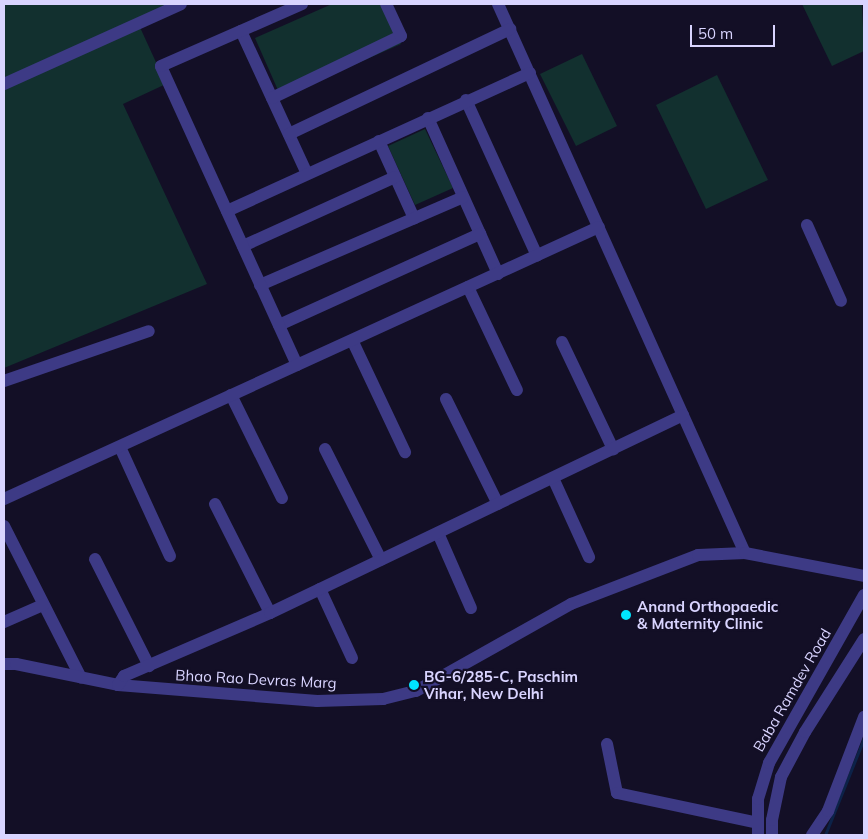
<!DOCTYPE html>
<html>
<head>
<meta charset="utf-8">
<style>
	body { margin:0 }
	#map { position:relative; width:868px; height:839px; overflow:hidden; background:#130f26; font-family:Mulish,sans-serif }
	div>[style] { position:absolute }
	.green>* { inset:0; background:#12302f }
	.stream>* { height:3px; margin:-1.5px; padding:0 1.5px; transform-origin:1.5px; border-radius:1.5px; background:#0c2248 }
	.minor>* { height:12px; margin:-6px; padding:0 6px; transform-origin:6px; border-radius:6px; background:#3d3a85 }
	.dots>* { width:14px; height:14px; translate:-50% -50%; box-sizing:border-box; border:2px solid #130f26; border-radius:50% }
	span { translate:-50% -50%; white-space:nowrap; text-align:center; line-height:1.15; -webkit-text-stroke:4.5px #130f26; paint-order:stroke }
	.poi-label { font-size:15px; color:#d9d4ff; font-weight:700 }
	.left { translate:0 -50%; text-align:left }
	.street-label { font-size:15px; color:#d9d4ff }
	.frame { position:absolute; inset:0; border:5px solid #d9d4ff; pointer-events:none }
	.scale { position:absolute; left:690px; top:25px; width:85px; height:22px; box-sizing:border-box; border:2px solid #d9d4ff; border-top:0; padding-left:6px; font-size:15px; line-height:18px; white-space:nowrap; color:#d9d4ff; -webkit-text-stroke:4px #130f26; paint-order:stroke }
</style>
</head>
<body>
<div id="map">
	<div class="green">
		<div style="clip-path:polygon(4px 4px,179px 4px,138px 23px,166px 84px,123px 104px,207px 284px,4px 368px)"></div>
		<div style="clip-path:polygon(332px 4px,383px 4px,401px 44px,281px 97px,255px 38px)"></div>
		<div style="clip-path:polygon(802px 4px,862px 4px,864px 51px,832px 66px)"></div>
		<div style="clip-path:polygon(582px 54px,617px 126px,576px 146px,540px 74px)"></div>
		<div style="clip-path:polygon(717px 75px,768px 180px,706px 209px,656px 105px)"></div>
		<div style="clip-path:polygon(425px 129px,453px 188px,415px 205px,388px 146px)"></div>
	</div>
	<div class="stream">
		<div style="left:825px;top:835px;width:105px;rotate:-68.1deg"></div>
	</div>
	<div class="minor">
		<div style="left:498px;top:4px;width:602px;rotate:65.78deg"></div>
		<div style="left:241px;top:31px;width:157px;rotate:65.2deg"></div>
		<div style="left:4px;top:84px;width:194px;rotate:-24.3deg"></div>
		<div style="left:272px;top:98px;width:143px;rotate:-25.7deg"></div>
		<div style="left:401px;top:36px;width:35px;rotate:-115deg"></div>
		<div style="left:466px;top:100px;width:171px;rotate:65.5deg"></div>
		<div style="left:428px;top:118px;width:171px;rotate:65.8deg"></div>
		<div style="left:289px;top:134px;width:245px;rotate:-25.4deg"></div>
		<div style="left:379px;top:141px;width:85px;rotate:65.6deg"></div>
		<div style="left:227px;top:211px;width:333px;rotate:-24.5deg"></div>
		<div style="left:807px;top:225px;width:83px;rotate:65.9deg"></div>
		<div style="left:243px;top:246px;width:167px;rotate:-24.4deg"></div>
		<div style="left:260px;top:285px;width:221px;rotate:-23.4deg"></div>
		<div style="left:468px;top:287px;width:114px;rotate:64.6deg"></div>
		<div style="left:279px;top:325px;width:221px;rotate:-24.4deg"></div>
		<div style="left:353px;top:342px;width:122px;rotate:64.7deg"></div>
		<div style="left:562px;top:342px;width:119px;rotate:64.5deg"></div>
		<div style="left:297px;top:365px;width:328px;rotate:-114.5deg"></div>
		<div style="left:161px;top:66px;width:154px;rotate:-23.7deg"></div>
		<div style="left:4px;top:381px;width:153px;rotate:-19deg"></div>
		<div style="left:231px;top:395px;width:115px;rotate:63.7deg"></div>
		<div style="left:446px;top:399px;width:117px;rotate:63.7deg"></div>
		<div style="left:120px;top:447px;width:120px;rotate:65.4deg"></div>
		<div style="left:325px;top:449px;width:124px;rotate:63.2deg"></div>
		<div style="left:553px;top:478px;width:87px;rotate:65.5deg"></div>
		<div style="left:4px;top:499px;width:654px;rotate:-24.57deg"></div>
		<div style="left:215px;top:504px;width:122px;rotate:63.2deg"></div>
		<div style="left:4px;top:526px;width:170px;rotate:63.1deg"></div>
		<div style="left:438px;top:533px;width:82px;rotate:66.3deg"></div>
		<div style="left:95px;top:559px;width:120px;rotate:63.2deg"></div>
		<div style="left:320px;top:589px;width:76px;rotate:65.1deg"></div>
		<div style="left:4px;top:622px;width:43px;rotate:-23.6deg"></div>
		<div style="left:4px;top:664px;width:12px"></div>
		<div style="left:16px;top:664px;width:104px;rotate:11.6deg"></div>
		<div style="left:118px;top:685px;width:200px;rotate:4.6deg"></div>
		<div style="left:317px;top:701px;width:66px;rotate:-1.7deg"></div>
		<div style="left:383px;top:699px;width:34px;rotate:-14deg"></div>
		<div style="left:416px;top:691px;width:178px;rotate:-29.3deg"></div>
		<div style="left:571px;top:604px;width:136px;rotate:-21.1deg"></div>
		<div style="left:698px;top:555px;width:47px;rotate:-2.4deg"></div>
		<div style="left:745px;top:553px;width:121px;rotate:10.9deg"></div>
		<div style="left:118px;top:685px;width:11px;rotate:-56deg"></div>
		<div style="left:124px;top:676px;width:159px;rotate:-23.3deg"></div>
		<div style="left:270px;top:613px;width:458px;rotate:-25.6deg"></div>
		<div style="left:607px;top:744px;width:50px;rotate:78.5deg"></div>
		<div style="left:617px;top:793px;width:144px;rotate:12deg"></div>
		<div style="left:758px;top:835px;width:36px;rotate:-90deg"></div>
		<div style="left:758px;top:799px;width:38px;rotate:-73deg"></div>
		<div style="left:769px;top:763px;width:193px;rotate:-60.5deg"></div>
		<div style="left:772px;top:835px;width:15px;rotate:-90deg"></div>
		<div style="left:772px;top:820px;width:44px;rotate:-78.2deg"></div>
		<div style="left:781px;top:777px;width:51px;rotate:-61.9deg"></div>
		<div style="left:805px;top:732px;width:110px;rotate:-57.6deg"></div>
		<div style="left:812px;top:835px;width:29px;rotate:-56deg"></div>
		<div style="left:828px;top:811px;width:101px;rotate:-69deg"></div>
	</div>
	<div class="dots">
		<div style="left:626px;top:615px;background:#00e5ff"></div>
		<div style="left:414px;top:685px;background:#00e5ff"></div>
	</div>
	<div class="poi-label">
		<span class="left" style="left:637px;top:615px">Anand Orthopaedic<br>&amp; Maternity Clinic</span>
		<span class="left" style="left:424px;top:685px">BG-6/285-C, Paschim<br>Vihar, New Delhi</span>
	</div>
	<div class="street-label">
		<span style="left:256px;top:679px;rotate:3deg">Bhao Rao Devras Marg</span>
		<span style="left:792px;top:690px;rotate:-60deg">Baba Ramdev Road</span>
	</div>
	<div class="frame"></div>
	<div class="scale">50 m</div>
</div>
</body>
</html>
